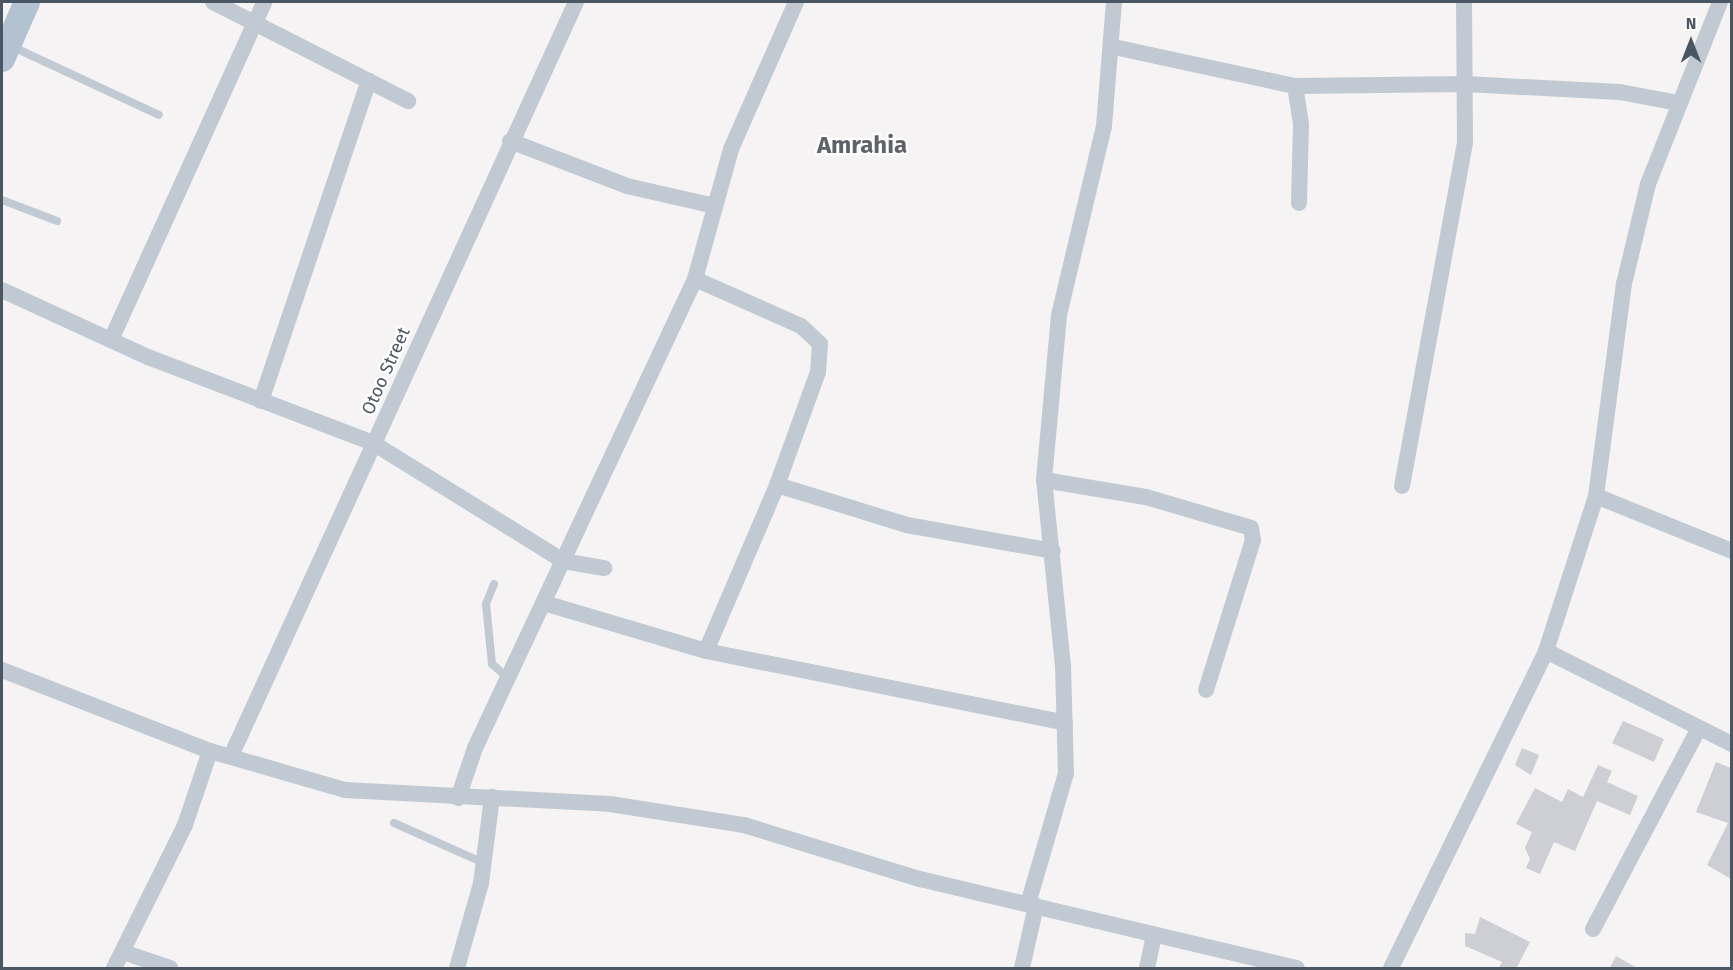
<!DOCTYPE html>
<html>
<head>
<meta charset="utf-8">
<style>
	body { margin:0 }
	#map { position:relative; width:1733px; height:970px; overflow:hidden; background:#f5f3f3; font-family:"Fira Sans",sans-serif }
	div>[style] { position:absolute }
	.building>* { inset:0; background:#cdcfd5 }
	.lane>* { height:8px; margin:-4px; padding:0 4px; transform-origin:4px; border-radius:4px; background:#c1cad2 }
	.street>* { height:16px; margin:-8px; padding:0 8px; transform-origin:8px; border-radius:8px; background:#c1cad2 }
	.primary>* { height:26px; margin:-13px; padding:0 13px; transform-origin:13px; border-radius:13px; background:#b3c2d1 }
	span { translate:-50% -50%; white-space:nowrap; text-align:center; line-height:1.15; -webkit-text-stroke:4.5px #fff; paint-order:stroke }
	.street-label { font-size:18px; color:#4a5661 }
	.district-label { font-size:24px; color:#5f6368; font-weight:700 }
	.frame { position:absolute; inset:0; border:3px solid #4a5661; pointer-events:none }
	.north { position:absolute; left:1661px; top:12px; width:60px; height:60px; -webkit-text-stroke:4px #fff; paint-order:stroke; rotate:0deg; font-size:16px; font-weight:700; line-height:24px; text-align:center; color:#4a5661 }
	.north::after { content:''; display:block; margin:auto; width:21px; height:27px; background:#4a5661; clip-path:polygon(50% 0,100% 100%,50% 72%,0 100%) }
</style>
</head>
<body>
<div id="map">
	<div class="building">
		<div style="clip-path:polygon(1623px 721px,1664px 739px,1654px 762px,1612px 743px)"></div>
		<div style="clip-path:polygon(1522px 748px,1539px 755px,1531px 775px,1515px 765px)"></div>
		<div style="clip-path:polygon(1716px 762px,1731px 768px,1731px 879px,1707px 865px,1728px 823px,1696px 812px)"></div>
		<div style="clip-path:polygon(1598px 765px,1612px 771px,1607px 782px,1638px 796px,1630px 815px,1597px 801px,1575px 851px,1554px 842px,1540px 874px,1526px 868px,1530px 859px,1525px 848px,1532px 832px,1516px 824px,1535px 788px,1562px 802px,1568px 789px,1583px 797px)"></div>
		<div style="clip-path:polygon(1480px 917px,1530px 942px,1516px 969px,1498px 969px,1502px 962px,1465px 946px,1465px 933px,1475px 934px)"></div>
		<div style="clip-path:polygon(1616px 956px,1639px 969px,1609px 969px)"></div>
	</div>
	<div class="lane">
		<div style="left:11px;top:46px;width:163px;rotate:25deg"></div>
		<div style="left:2px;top:200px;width:59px;rotate:20.9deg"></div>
		<div style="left:494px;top:584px;width:22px;rotate:112deg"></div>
		<div style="left:486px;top:604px;width:60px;rotate:84.3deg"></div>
		<div style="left:492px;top:664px;width:21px;rotate:41deg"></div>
		<div style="left:394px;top:823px;width:98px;rotate:24deg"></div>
	</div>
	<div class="street">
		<div style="left:213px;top:2px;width:219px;rotate:26.9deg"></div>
		<div style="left:1114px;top:47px;width:185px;rotate:12.2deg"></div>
		<div style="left:1295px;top:86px;width:39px;rotate:81deg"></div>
		<div style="left:1301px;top:125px;width:78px;rotate:91.5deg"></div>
		<div style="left:1295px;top:86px;width:171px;rotate:-0.7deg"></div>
		<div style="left:1466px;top:84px;width:154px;rotate:3deg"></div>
		<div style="left:1620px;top:92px;width:60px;rotate:10.6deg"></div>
		<div style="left:510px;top:141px;width:125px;rotate:21deg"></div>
		<div style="left:627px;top:186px;width:90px;rotate:12.8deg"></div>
		<div style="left:695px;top:279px;width:116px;rotate:23.9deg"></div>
		<div style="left:801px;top:326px;width:26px;rotate:43deg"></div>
		<div style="left:820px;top:344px;width:28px;rotate:94deg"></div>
		<div style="left:818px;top:372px;width:120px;rotate:109.9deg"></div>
		<div style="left:777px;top:485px;width:136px;rotate:17.1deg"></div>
		<div style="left:907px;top:525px;width:148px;rotate:10.1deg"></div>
		<div style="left:2px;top:290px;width:161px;rotate:24.7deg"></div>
		<div style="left:148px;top:357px;width:241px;rotate:20.9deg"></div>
		<div style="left:373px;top:443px;width:224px;rotate:31.8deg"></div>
		<div style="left:563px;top:561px;width:42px;rotate:9.7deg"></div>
		<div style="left:111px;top:340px;width:371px;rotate:-65.6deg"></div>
		<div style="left:261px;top:401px;width:338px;rotate:-71.4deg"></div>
		<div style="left:1044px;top:480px;width:103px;rotate:9.5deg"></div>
		<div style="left:1146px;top:497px;width:109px;rotate:16.4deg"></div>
		<div style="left:1251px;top:528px;width:12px;rotate:81deg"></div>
		<div style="left:1253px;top:540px;width:157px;rotate:107.4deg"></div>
		<div style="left:1402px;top:486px;width:350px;rotate:-79.6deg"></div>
		<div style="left:1465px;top:142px;width:140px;rotate:-90.4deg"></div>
		<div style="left:1596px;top:496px;width:147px;rotate:22deg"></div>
		<div style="left:544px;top:603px;width:169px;rotate:16.5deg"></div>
		<div style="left:706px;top:651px;width:366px;rotate:11.3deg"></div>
		<div style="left:706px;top:651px;width:181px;rotate:-66.8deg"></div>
		<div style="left:1546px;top:651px;width:208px;rotate:26.6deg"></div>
		<div style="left:2px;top:670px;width:223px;rotate:21.3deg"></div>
		<div style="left:210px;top:751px;width:141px;rotate:16.1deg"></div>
		<div style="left:345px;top:790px;width:265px;rotate:3deg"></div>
		<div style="left:610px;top:804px;width:136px;rotate:8.9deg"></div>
		<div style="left:744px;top:825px;width:184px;rotate:17.1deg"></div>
		<div style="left:920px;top:879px;width:387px;rotate:13.3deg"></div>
		<div style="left:231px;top:756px;width:829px;rotate:-65.41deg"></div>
		<div style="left:458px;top:798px;width:53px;rotate:-71.2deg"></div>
		<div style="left:475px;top:748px;width:518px;rotate:-64.87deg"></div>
		<div style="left:695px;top:279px;width:135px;rotate:-74.5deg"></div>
		<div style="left:731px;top:149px;width:161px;rotate:-66.1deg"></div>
		<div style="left:1028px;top:904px;width:136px;rotate:-73.8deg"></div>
		<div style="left:1066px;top:773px;width:107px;rotate:-91.6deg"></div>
		<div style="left:1063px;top:666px;width:187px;rotate:-95.8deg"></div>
		<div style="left:1044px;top:480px;width:166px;rotate:-84.8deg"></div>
		<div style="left:1059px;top:315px;width:194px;rotate:-76.6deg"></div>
		<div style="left:1104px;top:126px;width:124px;rotate:-85.4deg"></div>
		<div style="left:1593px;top:929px;width:227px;rotate:-62.2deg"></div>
		<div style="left:123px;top:952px;width:50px;rotate:18.8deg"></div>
		<div style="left:114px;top:968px;width:160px;rotate:-63.6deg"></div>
		<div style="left:185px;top:825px;width:78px;rotate:-71.3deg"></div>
		<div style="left:457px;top:968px;width:88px;rotate:-74.2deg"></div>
		<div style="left:481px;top:883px;width:87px;rotate:-82.7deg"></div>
		<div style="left:1022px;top:968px;width:64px;rotate:-77.3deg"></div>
		<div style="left:1147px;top:968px;width:33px;rotate:-78deg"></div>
		<div style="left:1391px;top:968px;width:353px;rotate:-63.9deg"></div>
		<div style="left:1546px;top:651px;width:163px;rotate:-72.1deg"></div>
		<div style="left:1596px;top:496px;width:214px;rotate:-82.5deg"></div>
		<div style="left:1624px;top:284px;width:103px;rotate:-76.5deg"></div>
		<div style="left:1648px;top:184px;width:196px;rotate:-68.4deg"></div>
	</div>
	<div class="primary">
		<div style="left:2px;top:59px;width:62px;rotate:-66.3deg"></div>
	</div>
	<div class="street-label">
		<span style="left:386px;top:371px;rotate:-66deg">Otoo Street</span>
	</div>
	<div class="district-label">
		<span style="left:862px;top:146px">Amrahia</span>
	</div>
	<div class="frame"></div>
	<div class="north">N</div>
</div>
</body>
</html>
